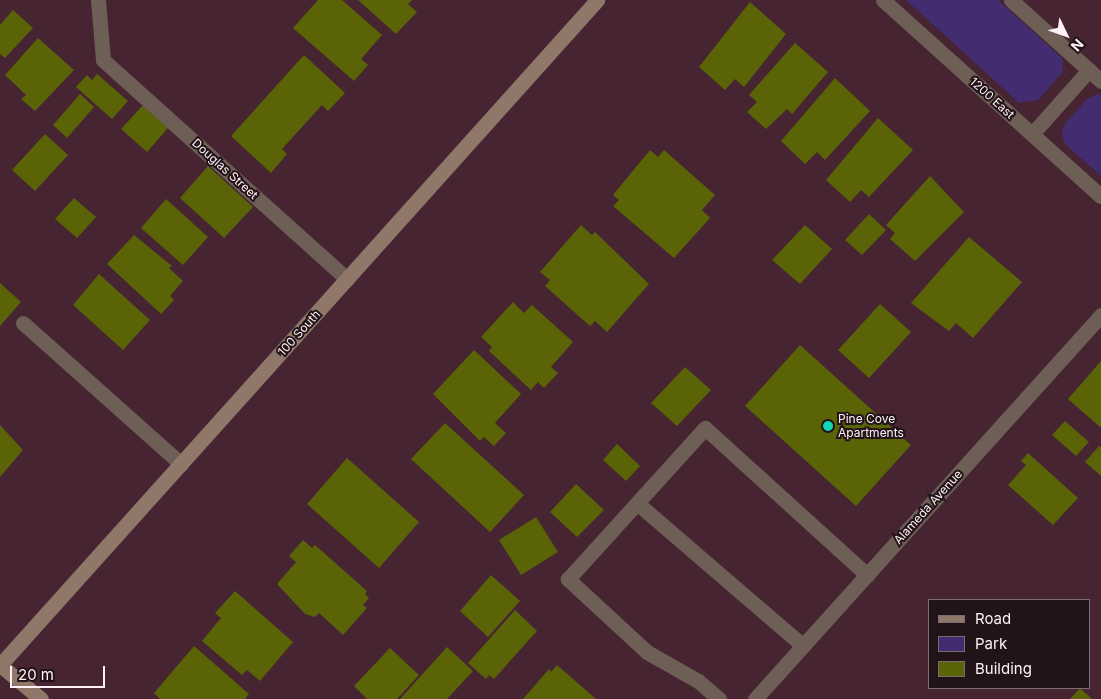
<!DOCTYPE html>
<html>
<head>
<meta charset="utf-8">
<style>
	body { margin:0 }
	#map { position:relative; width:1101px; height:699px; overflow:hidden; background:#462431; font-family:Inter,sans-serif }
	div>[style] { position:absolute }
	.green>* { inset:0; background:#432d70 }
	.building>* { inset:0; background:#5a6306 }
	.service>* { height:15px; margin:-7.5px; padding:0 7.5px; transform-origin:7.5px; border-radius:7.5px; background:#6d5f55 }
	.minor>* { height:15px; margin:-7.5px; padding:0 7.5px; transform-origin:7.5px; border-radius:7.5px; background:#6d5f55 }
	.secondary>* { height:15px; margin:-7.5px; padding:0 7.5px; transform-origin:7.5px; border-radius:7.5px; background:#8f7869 }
	.dots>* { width:14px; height:14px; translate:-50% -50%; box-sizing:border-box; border:2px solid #221319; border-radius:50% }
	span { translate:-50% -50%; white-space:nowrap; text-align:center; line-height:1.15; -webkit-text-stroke:4px #221319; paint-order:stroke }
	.street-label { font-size:12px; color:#fff1f5 }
	.poi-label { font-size:12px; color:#fff1f5 }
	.left { translate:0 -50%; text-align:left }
	.legend { position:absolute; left:928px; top:599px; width:162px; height:90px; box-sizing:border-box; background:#221319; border:1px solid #7a6c71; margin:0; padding:6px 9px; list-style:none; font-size:15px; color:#fff1f5 }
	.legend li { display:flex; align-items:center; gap:10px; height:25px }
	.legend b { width:25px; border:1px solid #7a6c71 }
	.north { position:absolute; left:1041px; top:10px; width:50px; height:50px; -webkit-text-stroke:4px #221319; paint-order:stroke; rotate:132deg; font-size:14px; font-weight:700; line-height:20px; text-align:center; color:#fff1f5 }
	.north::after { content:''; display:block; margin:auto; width:18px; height:22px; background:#fff1f5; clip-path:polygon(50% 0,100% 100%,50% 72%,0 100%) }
	.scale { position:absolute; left:10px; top:666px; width:95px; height:22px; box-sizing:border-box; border:2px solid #fff1f5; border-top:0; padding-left:6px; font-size:15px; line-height:18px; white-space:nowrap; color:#fff1f5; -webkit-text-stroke:4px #221319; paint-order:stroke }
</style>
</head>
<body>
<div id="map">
	<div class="green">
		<div style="clip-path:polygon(906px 0,998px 0,1062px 58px,1063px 72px,1038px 100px,1019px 103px)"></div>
		<div style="clip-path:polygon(1097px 94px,1101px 95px,1101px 176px,1065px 144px,1062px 135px,1063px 126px,1087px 99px)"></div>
	</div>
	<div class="building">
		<div style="clip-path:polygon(318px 0,342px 0,382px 35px,361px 59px,368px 65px,354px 81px,293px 28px)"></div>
		<div style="clip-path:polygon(358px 0,412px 0,408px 4px,417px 12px,396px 34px)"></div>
		<div style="clip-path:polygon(750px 2px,786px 34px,744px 87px,735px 79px,725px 90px,699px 67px)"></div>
		<div style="clip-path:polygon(13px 10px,33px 28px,5px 58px,0 54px,0 25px)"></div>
		<div style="clip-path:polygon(38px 38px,74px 70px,35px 111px,21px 99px,26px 95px,5px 75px)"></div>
		<div style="clip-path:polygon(795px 43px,828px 72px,792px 114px,787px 109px,766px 129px,747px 112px,757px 102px,749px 95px)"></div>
		<div style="clip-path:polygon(304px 55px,345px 93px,328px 111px,322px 105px,282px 149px,287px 154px,271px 173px,231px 136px)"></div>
		<div style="clip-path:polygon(97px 74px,128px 101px,112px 119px,76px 87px,87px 75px,92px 80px)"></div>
		<div style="clip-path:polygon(835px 78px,870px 111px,825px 160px,817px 152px,805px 164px,781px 141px)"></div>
		<div style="clip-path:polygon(80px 94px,94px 107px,67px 138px,53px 125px)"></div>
		<div style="clip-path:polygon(143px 105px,168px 128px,147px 152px,121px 129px)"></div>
		<div style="clip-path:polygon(878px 118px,913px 150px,869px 197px,861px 190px,850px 202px,826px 180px)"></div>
		<div style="clip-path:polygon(45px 134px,68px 155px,35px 191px,12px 170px)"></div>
		<div style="clip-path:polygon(650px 150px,658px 157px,664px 150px,715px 195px,702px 210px,710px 218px,674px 258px,613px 206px,619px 200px,613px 195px)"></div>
		<div style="clip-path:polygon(208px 166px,253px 207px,224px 238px,180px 198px)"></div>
		<div style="clip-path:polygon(930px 176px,964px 212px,915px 261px,890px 239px,895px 233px,886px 225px)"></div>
		<div style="clip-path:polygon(74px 198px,96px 217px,77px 238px,55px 219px)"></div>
		<div style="clip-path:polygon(166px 199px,208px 237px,183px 265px,141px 228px)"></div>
		<div style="clip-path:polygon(869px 214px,886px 230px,862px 255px,845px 240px)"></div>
		<div style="clip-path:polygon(581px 225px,592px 235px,595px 232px,649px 284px,607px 332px,595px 321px,590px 326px,545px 286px,550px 280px,540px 272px)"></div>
		<div style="clip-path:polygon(805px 225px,832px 249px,800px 284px,772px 260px)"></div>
		<div style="clip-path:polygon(134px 235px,172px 266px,169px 268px,183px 281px,170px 296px,174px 300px,161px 314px,107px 264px)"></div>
		<div style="clip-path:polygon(969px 237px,1022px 282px,973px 338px,956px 323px,949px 331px,911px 303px)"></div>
		<div style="clip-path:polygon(99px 274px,150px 320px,123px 350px,73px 305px)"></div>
		<div style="clip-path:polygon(0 283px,21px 302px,0 326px)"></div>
		<div style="clip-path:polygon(513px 302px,524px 313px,532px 305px,573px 342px,551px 367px,558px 373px,544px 388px,538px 382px,531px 390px,489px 351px,492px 347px,481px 337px)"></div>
		<div style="clip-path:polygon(880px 304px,911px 332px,869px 378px,838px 350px)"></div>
		<div style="clip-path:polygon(800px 345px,911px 445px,856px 506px,745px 406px)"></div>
		<div style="clip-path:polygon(474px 350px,521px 394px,495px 423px,506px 433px,494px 446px,484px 437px,480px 441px,433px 394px)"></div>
		<div style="clip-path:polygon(1101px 361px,1101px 426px,1100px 427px,1068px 399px)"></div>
		<div style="clip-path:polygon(685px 367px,711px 390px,677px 426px,651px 403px)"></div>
		<div style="clip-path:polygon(1065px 421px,1089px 442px,1076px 456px,1052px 435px)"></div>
		<div style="clip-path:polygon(445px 423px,524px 495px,490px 532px,411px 459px)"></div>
		<div style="clip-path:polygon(0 425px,23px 450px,0 477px)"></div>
		<div style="clip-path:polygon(617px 444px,640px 466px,626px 481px,603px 460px)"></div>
		<div style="clip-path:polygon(1099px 446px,1101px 447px,1101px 476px,1085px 462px)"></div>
		<div style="clip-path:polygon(1028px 453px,1078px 498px,1053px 525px,1008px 485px,1026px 465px,1021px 461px)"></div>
		<div style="clip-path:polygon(347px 458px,419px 522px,379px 568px,307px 504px)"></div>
		<div style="clip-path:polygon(576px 484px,604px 510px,577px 537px,550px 512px)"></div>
		<div style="clip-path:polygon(536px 517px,558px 552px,521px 575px,499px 540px)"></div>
		<div style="clip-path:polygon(303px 540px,312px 548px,315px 545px,367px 591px,365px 594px,369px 598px,363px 605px,367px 608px,343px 635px,319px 613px,315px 617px,305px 614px,277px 584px,296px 562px,289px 556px)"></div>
		<div style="clip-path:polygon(491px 575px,520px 601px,488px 637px,460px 611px)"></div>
		<div style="clip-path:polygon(235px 591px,293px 642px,260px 681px,247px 670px,242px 675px,202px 641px,221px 618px,215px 613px)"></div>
		<div style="clip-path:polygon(515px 610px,537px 631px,494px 679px,489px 675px,486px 679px,468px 663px)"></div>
		<div style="clip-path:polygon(194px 646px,249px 694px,245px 699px,160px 699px,154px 693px)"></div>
		<div style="clip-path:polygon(447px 647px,473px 671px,447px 699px,400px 699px)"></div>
		<div style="clip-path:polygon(390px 648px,419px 675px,397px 699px,367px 699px,354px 686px)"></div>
		<div style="clip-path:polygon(557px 665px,596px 699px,523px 699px,549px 669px,551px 672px)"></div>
		<div style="clip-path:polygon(1080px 688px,1092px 699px,1070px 699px)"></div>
	</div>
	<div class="service">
		<div style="left:98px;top:0;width:60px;rotate:85.2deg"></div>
		<div style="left:1032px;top:134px;width:86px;rotate:-48.3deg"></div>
		<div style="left:23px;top:323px;width:212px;rotate:41.7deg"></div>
		<div style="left:637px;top:503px;width:219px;rotate:40.7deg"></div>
		<div style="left:719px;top:699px;width:28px;rotate:-139deg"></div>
		<div style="left:698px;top:681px;width:59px;rotate:-150.4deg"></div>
		<div style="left:647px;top:652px;width:108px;rotate:-137.3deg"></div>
		<div style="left:568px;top:579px;width:204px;rotate:-47.8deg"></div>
		<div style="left:705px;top:428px;width:219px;rotate:42.2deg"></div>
	</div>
	<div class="minor">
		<div style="left:883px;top:0;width:293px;rotate:42deg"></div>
		<div style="left:1011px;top:0;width:121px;rotate:42deg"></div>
		<div style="left:103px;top:60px;width:328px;rotate:41.9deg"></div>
		<div style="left:755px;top:699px;width:517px;rotate:-47.98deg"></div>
	</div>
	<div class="secondary">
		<div style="left:0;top:665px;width:894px;rotate:-48.08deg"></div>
		<div style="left:0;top:665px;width:53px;rotate:39.7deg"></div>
	</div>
	<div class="dots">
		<div style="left:828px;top:426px;background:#12d5b4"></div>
	</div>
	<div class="street-label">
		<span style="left:992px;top:98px;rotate:42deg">1200 East</span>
		<span style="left:225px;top:169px;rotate:42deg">Douglas Street</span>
		<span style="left:299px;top:333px;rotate:-48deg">100 South</span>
		<span style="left:928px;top:507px;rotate:-48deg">Alameda Avenue</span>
	</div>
	<div class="poi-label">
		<span class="left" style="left:838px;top:426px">Pine Cove<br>Apartments</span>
	</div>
	<ul class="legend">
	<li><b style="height:6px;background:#8f7869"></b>Road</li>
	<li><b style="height:14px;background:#432d70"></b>Park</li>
	<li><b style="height:14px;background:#5a6306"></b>Building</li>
	</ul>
	<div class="north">N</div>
	<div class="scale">20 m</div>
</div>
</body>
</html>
